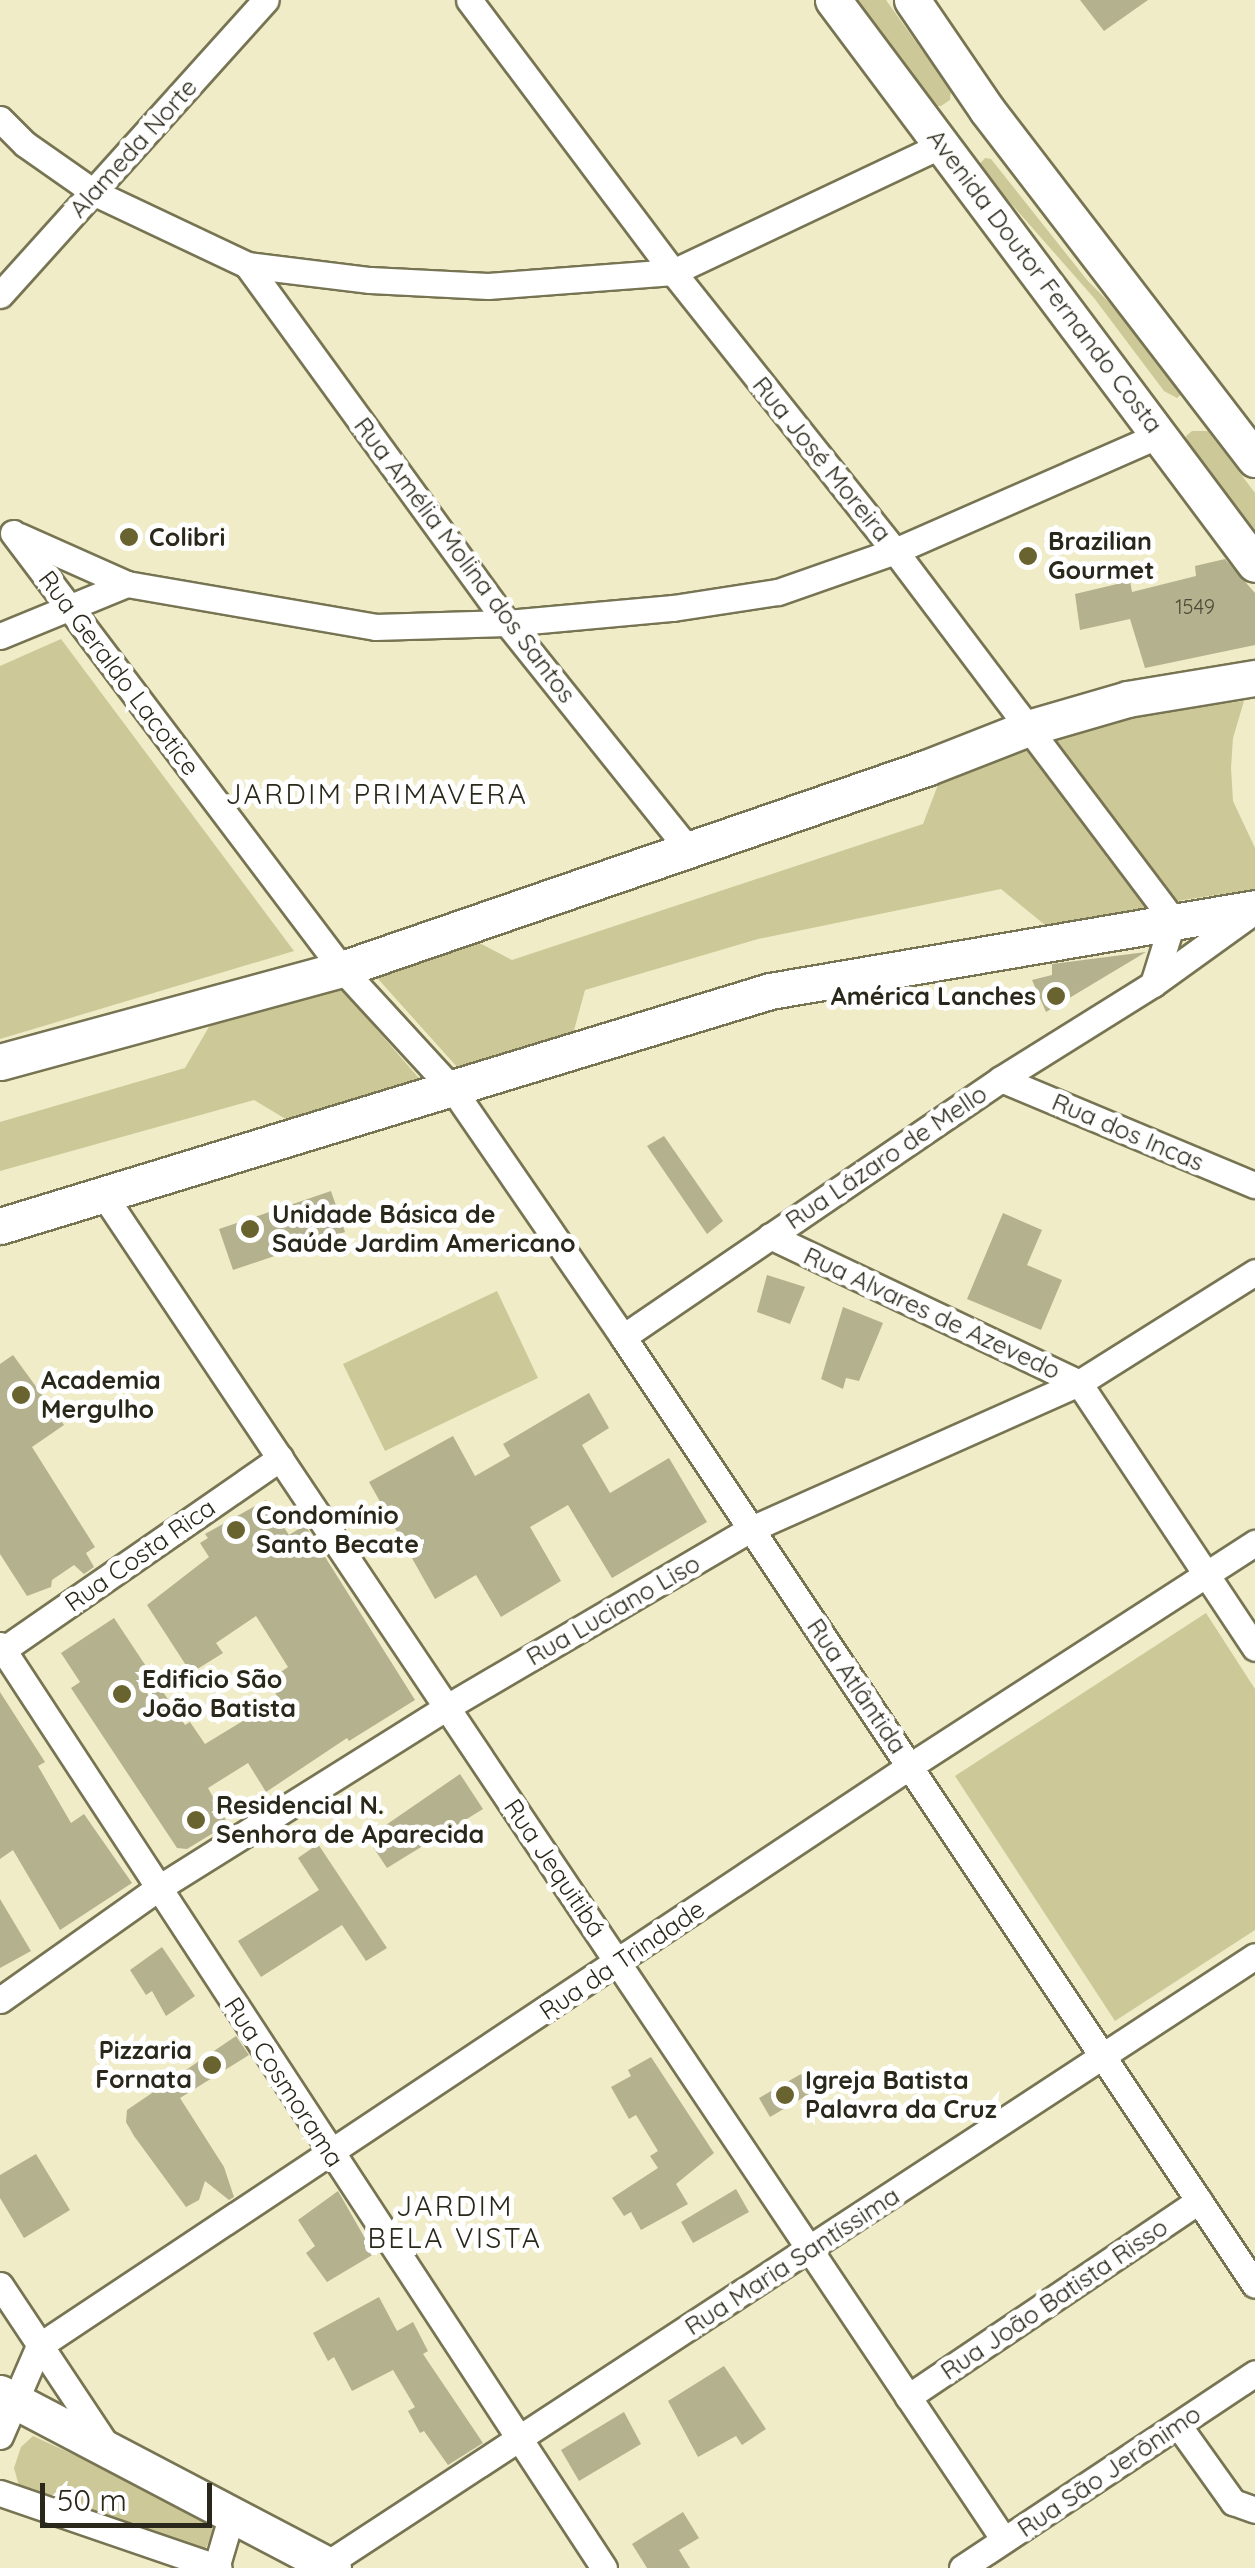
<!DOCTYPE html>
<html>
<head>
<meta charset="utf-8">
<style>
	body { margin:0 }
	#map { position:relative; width:1255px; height:2568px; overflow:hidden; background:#efecc7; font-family:Quicksand,sans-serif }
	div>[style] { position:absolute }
	.green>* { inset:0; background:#ccc898 }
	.building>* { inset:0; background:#b4b18e }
	.roads { filter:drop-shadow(2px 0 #777453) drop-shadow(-2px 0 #777453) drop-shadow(0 2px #777453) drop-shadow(0 -2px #777453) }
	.minor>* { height:25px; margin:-12.5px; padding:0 12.5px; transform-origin:12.5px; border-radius:12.5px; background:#fff }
	.secondary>* { height:35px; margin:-17.5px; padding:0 17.5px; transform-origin:17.5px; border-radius:17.5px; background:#fff }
	.dots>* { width:28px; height:28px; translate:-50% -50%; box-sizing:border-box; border:5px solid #fff; border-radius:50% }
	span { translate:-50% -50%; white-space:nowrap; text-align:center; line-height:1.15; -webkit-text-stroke:10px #fff; paint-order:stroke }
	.number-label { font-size:20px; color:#4c4a37 }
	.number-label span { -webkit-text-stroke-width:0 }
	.street-label { font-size:25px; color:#2a281a }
	.poi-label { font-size:25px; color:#2a281a; font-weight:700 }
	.left { translate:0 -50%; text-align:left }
	.right { translate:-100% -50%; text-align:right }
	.neighbourhood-label { font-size:28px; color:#2a281a; letter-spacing:2.5px }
	.scale { position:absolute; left:40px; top:2483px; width:172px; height:45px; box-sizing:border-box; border:5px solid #2a281a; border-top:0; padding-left:12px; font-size:30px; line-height:35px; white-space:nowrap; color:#2a281a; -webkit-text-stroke:8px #fff; paint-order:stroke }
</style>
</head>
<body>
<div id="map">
	<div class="green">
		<div style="clip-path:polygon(854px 0,886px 0,951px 91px,950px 100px,941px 106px,931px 106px)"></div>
		<div style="clip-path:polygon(985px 158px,991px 159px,1087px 280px,1154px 348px,1185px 391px,1177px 398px,1164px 391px,1094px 298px,978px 166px)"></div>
		<div style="clip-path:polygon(1192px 431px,1208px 431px,1255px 493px,1255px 537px,1187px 446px,1186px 436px)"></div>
		<div style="clip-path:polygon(61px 639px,294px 951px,0 1039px,0 666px)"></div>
		<div style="clip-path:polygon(1244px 701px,1233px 738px,1231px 768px,1233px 801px,1255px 848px,1255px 889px,1177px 901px,1054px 738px,1133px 715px)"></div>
		<div style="clip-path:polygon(1028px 746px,1151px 908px,1045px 925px,1001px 889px,758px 939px,585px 990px,573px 1034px,458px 1068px,371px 971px,470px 938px,512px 960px,923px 824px,941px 777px)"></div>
		<div style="clip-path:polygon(339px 986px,424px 1084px,294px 1124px,254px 1100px,0 1171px,0 1122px,185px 1068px,213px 1020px)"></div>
		<div style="clip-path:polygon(497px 1291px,538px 1378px,385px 1451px,343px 1364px)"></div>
		<div style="clip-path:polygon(1206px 1613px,1255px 1689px,1255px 1930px,1115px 2021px,955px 1776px)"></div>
		<div style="clip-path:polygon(33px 2436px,211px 2518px,215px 2529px,202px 2556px,19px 2486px,14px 2468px,21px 2447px)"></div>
	</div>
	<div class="building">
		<div style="clip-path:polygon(1080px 0,1148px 0,1104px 31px)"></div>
		<div style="clip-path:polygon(1225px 559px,1255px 593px,1255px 645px,1145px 668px,1130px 619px,1080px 630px,1075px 594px,1130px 581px,1132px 592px,1196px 576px,1195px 566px)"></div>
		<div style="clip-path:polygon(1146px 952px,1046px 1012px,1032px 980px,1052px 975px,1052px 964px)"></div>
		<div style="clip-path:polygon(664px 1136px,723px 1221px,707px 1234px,647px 1146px)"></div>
		<div style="clip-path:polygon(331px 1191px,345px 1232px,233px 1270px,219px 1229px)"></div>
		<div style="clip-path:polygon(1003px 1213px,1042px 1230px,1027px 1265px,1062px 1280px,1041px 1330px,967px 1299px)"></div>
		<div style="clip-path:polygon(767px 1275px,805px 1287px,790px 1324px,757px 1312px)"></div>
		<div style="clip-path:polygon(843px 1307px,883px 1323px,859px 1381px,846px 1378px,843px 1389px,821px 1379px)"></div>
		<div style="clip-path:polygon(13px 1355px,64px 1425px,32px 1447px,95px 1547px,86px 1553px,94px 1567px,84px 1574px,74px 1565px,52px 1580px,51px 1587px,27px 1596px,0 1554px,0 1364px)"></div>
		<div style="clip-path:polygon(589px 1393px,609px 1428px,582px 1445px,610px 1493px,669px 1458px,707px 1522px,612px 1578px,568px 1505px,530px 1527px,561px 1581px,501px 1617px,476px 1575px,435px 1599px,369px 1482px,453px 1436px,475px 1476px,510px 1456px,503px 1444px)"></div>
		<div style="clip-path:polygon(266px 1500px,289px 1535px,305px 1525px,415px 1700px,349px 1741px,347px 1738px,266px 1792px,248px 1763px,208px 1788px,228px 1824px,187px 1849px,177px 1848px,71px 1688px,80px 1682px,61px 1653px,114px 1618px,185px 1725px,190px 1722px,205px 1744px,279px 1699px,268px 1681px,288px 1667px,256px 1616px,216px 1643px,223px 1653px,191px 1673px,147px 1605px,209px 1557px,200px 1543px,208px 1538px,205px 1534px)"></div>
		<div style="clip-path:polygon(0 1692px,45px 1762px,38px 1766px,71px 1823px,84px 1814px,132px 1883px,60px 1930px,13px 1850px,0 1859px)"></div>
		<div style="clip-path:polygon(460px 1774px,483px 1809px,387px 1868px,367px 1838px)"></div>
		<div style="clip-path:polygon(318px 1844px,387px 1948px,366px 1961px,342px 1925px,261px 1977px,238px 1941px,319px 1890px,298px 1858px)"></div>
		<div style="clip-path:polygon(0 1899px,31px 1951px,0 1968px)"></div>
		<div style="clip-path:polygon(162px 1947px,195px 1996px,166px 2016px,152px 1991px,146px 1995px,130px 1970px)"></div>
		<div style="clip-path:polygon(236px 2036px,249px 2055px,180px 2098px,224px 2167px,234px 2197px,229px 2200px,205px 2181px,199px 2200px,186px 2207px,134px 2136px,126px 2122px,127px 2110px)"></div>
		<div style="clip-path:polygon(651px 2057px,714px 2153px,676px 2184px,688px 2204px,641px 2230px,631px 2212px,624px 2216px,612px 2198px,658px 2168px,650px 2156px,658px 2151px,636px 2115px,629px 2119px,611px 2087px,631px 2076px,628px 2070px)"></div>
		<div style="clip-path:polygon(801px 2074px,811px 2093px,770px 2117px,759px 2098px)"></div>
		<div style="clip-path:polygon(36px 2154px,70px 2210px,24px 2238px,0 2198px,0 2175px)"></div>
		<div style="clip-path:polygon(736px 2189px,749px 2212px,693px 2243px,681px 2222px)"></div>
		<div style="clip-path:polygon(338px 2191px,374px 2254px,327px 2282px,306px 2253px,315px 2246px,298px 2220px)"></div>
		<div style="clip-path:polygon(379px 2297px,397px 2331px,413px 2322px,428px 2351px,423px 2354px,483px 2443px,448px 2465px,424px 2431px,420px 2433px,408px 2411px,415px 2407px,393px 2370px,352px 2391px,334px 2357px,328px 2361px,313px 2333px)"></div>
		<div style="clip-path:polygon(724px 2366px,766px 2429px,742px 2445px,736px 2436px,698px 2457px,668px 2401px)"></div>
		<div style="clip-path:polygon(624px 2412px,641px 2444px,579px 2481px,561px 2450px)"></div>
		<div style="clip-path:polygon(683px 2512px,699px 2538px,679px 2550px,690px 2568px,647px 2568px,632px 2544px)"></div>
	</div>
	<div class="roads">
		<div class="minor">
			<div style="left:469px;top:0;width:340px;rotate:53.1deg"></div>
			<div style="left:673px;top:272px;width:357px;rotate:51.5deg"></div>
			<div style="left:895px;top:551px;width:462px;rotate:53deg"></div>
			<div style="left:1173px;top:920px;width:67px;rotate:107.4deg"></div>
			<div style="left:0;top:119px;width:35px;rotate:45deg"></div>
			<div style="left:25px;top:144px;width:85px;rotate:35deg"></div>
			<div style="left:95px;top:193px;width:168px;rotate:25.3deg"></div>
			<div style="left:247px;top:265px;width:124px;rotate:7deg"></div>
			<div style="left:370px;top:280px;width:118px;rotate:2.9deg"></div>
			<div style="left:488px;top:286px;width:186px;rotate:-4.3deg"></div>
			<div style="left:673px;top:272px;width:297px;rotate:-25.3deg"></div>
			<div style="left:247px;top:265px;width:442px;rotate:54deg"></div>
			<div style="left:507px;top:623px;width:291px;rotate:51.3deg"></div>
			<div style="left:0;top:295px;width:397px;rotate:-48deg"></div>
			<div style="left:13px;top:533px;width:546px;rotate:52.96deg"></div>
			<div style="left:342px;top:969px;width:166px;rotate:47.4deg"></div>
			<div style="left:454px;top:1091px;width:298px;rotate:55.5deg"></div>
			<div style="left:623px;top:1337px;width:1139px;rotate:56.31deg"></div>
			<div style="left:19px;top:536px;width:118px;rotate:24deg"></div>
			<div style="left:127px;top:584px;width:252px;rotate:9.8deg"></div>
			<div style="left:375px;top:627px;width:132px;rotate:-1.7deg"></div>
			<div style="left:507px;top:623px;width:167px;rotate:-5.2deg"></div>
			<div style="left:673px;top:608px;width:106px;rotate:-8.7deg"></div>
			<div style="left:778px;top:592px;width:124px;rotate:-19.3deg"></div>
			<div style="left:895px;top:551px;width:292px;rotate:-23.7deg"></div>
			<div style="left:0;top:636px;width:137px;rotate:-22.3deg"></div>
			<div style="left:1001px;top:1079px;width:275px;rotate:22.7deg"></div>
			<div style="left:105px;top:1197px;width:1616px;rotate:56.2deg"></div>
			<div style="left:770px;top:1236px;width:342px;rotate:25.4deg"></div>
			<div style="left:1079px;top:1383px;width:318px;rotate:56.4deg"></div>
			<div style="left:623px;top:1337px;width:458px;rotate:-34.3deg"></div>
			<div style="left:1001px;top:1079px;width:179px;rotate:-32deg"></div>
			<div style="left:1153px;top:984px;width:123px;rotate:-35.8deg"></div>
			<div style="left:0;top:1645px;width:1103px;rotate:56.8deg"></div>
			<div style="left:0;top:1652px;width:341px;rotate:-34.7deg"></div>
			<div style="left:0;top:2000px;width:192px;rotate:-35.3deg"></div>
			<div style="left:157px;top:1889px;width:342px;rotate:-32.1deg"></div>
			<div style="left:447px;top:1707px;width:352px;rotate:-30.4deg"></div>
			<div style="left:751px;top:1529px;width:359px;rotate:-24deg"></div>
			<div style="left:1079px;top:1383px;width:208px;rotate:-32.2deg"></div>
			<div style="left:0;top:2285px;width:193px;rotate:56.4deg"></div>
			<div style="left:908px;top:2397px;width:351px;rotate:-34deg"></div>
			<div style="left:1178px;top:2425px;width:95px;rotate:54.5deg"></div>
			<div style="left:1233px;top:2502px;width:23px;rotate:20deg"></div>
			<div style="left:0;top:2436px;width:98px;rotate:-66.6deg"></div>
			<div style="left:39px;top:2346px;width:1046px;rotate:-33.66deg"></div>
			<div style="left:910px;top:1766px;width:411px;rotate:-32.9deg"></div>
			<div style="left:0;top:2493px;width:231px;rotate:18.9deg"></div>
			<div style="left:327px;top:2564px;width:1109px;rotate:-33.23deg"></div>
			<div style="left:216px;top:2568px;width:56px;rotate:-73.5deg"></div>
			<div style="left:962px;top:2568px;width:352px;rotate:-33.6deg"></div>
		</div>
		<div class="secondary">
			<div style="left:833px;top:0;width:704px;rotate:53.2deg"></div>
			<div style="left:912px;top:0;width:133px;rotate:55.7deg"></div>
			<div style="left:987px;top:110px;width:440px;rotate:52.5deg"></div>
			<div style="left:0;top:1062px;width:354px;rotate:-15.2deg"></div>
			<div style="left:342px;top:969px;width:618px;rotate:-18.99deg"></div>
			<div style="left:926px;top:768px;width:110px;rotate:-21.4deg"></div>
			<div style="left:1028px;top:728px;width:104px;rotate:-16.2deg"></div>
			<div style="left:1128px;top:699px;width:129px;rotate:-9.4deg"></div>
			<div style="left:0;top:1226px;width:805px;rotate:-16.97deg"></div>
			<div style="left:770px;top:991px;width:492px;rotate:-9.7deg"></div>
			<div style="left:0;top:2393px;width:376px;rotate:27.7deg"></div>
		</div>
	</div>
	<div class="dots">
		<div style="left:129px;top:537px;background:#696330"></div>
		<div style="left:1028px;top:556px;background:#696330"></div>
		<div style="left:1056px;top:996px;background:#696330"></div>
		<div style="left:250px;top:1229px;background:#696330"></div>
		<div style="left:21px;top:1395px;background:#696330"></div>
		<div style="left:236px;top:1530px;background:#696330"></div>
		<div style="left:122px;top:1694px;background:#696330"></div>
		<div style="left:196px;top:1820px;background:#696330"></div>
		<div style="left:212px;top:2065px;background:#696330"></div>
		<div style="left:785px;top:2095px;background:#696330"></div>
	</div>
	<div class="number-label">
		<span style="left:1195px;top:606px">1549</span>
	</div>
	<div class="street-label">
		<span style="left:133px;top:148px;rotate:-48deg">Alameda Norte</span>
		<span style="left:1045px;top:281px;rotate:53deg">Avenida Doutor Fernando Costa</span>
		<span style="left:822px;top:459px;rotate:51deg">Rua José Moreira</span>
		<span style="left:465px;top:560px;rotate:53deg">Rua Amélia Molina dos Santos</span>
		<span style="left:119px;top:673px;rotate:53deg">Rua Geraldo Lacotice</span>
		<span style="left:1128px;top:1132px;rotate:23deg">Rua dos Incas</span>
		<span style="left:886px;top:1157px;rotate:-34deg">Rua Lázaro de Mello</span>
		<span style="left:932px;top:1313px;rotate:25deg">Rua Alvares de Azevedo</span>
		<span style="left:140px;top:1555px;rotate:-35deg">Rua Costa Rica</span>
		<span style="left:613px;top:1610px;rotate:-30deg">Rua Luciano Liso</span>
		<span style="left:857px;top:1686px;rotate:56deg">Rua Atlântida</span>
		<span style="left:555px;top:1868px;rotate:56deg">Rua Jequitibá</span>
		<span style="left:622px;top:1960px;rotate:-34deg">Rua da Trindade</span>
		<span style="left:284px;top:2082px;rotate:57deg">Rua Cosmorama</span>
		<span style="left:792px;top:2261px;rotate:-33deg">Rua Maria Santíssima</span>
		<span style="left:1054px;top:2299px;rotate:-34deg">Rua João Batista Risso</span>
		<span style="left:1109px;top:2471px;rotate:-34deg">Rua São Jerônimo</span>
	</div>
	<div class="poi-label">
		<span class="left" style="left:149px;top:537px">Colibri</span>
		<span class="left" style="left:1048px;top:556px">Brazilian<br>Gourmet</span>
		<span class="right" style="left:1036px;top:996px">América Lanches</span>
		<span class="left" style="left:272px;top:1229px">Unidade Básica de<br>Saúde Jardim Americano</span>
		<span class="left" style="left:41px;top:1395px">Academia<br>Mergulho</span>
		<span class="left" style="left:256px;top:1530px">Condomínio<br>Santo Becate</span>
		<span class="left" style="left:142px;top:1694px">Edificio São<br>João Batista</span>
		<span class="left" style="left:216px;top:1820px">Residencial N.<br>Senhora de Aparecida</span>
		<span class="right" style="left:192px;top:2065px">Pizzaria<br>Fornata</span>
		<span class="left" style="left:805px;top:2095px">Igreja Batista<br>Palavra da Cruz</span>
	</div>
	<div class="neighbourhood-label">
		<span style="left:377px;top:794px">JARDIM PRIMAVERA</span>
		<span style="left:455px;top:2222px">JARDIM<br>BELA VISTA</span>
	</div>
	<div class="scale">50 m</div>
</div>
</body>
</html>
